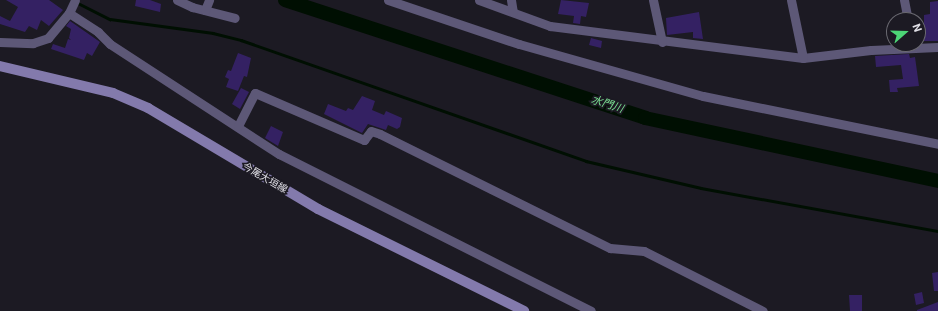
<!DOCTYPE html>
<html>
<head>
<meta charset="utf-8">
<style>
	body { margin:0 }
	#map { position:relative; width:938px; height:311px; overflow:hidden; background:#1c1a23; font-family:Roboto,"Noto Sans JP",sans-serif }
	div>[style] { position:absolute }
	.stream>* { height:2.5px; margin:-1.25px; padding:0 1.25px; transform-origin:1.25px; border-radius:1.25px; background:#000f02 }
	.river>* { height:14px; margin:-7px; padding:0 7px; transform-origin:7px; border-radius:7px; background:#000f02 }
	.building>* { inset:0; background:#342163 }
	.minor>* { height:9px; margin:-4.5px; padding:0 4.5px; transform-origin:4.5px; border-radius:4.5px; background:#5d5877 }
	.secondary>* { height:10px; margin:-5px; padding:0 5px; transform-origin:5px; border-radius:5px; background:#837aac }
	span { translate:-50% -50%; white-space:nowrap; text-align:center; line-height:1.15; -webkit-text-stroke:3.5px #1c1a23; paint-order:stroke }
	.street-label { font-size:10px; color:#e0dfe6 }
	.water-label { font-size:11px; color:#7add91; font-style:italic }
	.north { position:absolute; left:886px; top:12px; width:40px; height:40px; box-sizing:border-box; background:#1c1a23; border:1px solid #6a6971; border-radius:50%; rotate:70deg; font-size:11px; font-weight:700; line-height:16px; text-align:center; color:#e0dfe6 }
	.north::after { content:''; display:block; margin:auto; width:14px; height:18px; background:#4cd676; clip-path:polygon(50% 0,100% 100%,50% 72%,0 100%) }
</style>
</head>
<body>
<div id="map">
	<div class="stream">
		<div style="left:76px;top:2px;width:38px;rotate:27deg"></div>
		<div style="left:110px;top:19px;width:104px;rotate:7.7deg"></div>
		<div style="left:213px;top:33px;width:29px;rotate:14deg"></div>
		<div style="left:241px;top:40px;width:366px;rotate:19.3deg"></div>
		<div style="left:586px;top:161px;width:118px;rotate:13.2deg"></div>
		<div style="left:701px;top:188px;width:241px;rotate:10.3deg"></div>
	</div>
	<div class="river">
		<div style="left:285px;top:0;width:379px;rotate:18.1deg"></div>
		<div style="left:645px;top:118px;width:300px;rotate:12.1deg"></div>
	</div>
	<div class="building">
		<div style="clip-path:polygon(6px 0,49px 0,63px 10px,49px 26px,41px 20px,37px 30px,29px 26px,25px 32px,0 24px,0 16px,10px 21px,18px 7px)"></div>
		<div style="clip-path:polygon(136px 0,150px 0,161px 4px,160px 12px,135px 6px)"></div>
		<div style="clip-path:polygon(561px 0,589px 3px,586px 17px,581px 16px,580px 24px,573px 23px,574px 16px,558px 14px)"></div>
		<div style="clip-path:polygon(938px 1px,938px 41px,924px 41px,924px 15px,930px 14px,930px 2px)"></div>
		<div style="clip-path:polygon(699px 12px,703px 39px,693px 38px,693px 32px,667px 35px,666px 18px)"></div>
		<div style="clip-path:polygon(70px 21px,100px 42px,92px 56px,87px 53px,84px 60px,51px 49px,53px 44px,65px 48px,68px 39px,71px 40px,69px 38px,71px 29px,66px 26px)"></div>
		<div style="clip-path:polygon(591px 38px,602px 41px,601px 48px,589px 45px)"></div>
		<div style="clip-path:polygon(238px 53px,251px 58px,247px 77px,244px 76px,238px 91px,226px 87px,229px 79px,225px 77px,228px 70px,231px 71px)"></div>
		<div style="clip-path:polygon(909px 54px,910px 58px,915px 57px,919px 86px,897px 88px,898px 92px,890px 92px,889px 80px,903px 79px,901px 65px,876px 67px,875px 56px)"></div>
		<div style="clip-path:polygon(241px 88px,249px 92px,240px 109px,232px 104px)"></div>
		<div style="clip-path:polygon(362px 96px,375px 101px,372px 110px,384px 115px,386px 111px,402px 118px,400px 127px,397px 129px,388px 125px,386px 130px,368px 124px,362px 133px,324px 114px,328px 104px,346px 111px,348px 108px,353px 110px)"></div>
		<div style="clip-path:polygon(271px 126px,283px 132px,278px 146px,265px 138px)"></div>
		<div style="clip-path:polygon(938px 272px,938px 291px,934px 291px,932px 273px)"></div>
		<div style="clip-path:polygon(922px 292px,924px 303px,916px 305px,914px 294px)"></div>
		<div style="clip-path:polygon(849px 295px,862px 295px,862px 311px,850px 311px)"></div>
		<div style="clip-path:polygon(938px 302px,938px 311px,917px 311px,917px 310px)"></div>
	</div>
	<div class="minor">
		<div style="left:177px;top:0;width:17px;rotate:25deg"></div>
		<div style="left:192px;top:7px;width:44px;rotate:14.3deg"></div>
		<div style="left:388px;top:0;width:138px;rotate:18.6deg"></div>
		<div style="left:519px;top:44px;width:191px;rotate:15.8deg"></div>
		<div style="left:703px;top:96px;width:240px;rotate:11.5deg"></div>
		<div style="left:479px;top:0;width:76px;rotate:20.1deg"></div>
		<div style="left:550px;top:26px;width:255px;rotate:7.2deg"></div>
		<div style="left:803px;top:58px;width:68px;rotate:-6.7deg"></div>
		<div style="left:871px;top:50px;width:67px;rotate:-2.6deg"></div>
		<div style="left:511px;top:0;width:12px;rotate:81deg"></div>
		<div style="left:653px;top:0;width:43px;rotate:77.9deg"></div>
		<div style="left:791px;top:0;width:59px;rotate:78.3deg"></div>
		<div style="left:904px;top:0;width:20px;rotate:79deg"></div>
		<div style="left:205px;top:10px;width:11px;rotate:-68deg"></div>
		<div style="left:69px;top:13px;width:35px;rotate:33deg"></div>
		<div style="left:98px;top:32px;width:17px;rotate:45deg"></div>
		<div style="left:110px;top:44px;width:202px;rotate:33.1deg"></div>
		<div style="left:279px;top:154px;width:349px;rotate:26.7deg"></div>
		<div style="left:0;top:42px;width:33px;rotate:2deg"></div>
		<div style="left:33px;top:43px;width:16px;rotate:-18deg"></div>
		<div style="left:48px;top:38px;width:33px;rotate:-50deg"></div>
		<div style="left:69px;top:13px;width:14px;rotate:-65deg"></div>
		<div style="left:238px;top:126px;width:37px;rotate:-63deg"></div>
		<div style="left:255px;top:93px;width:119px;rotate:23.3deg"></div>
		<div style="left:364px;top:140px;width:11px;rotate:-52deg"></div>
		<div style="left:371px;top:131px;width:9px;rotate:18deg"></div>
		<div style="left:380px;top:134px;width:257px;rotate:26.4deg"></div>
		<div style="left:610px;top:248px;width:34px;rotate:5deg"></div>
		<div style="left:644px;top:251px;width:133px;rotate:26.8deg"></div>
	</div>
	<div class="secondary">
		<div style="left:0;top:66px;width:116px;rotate:13.4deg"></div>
		<div style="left:113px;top:93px;width:38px;rotate:23deg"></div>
		<div style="left:148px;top:108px;width:198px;rotate:30.7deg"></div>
		<div style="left:318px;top:209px;width:230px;rotate:26.3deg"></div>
	</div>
	<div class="street-label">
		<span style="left:265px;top:178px;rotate:30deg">今尾大垣線</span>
	</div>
	<div class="water-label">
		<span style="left:607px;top:105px;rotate:18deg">水門川</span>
	</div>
	<div class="north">N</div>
</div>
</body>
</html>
